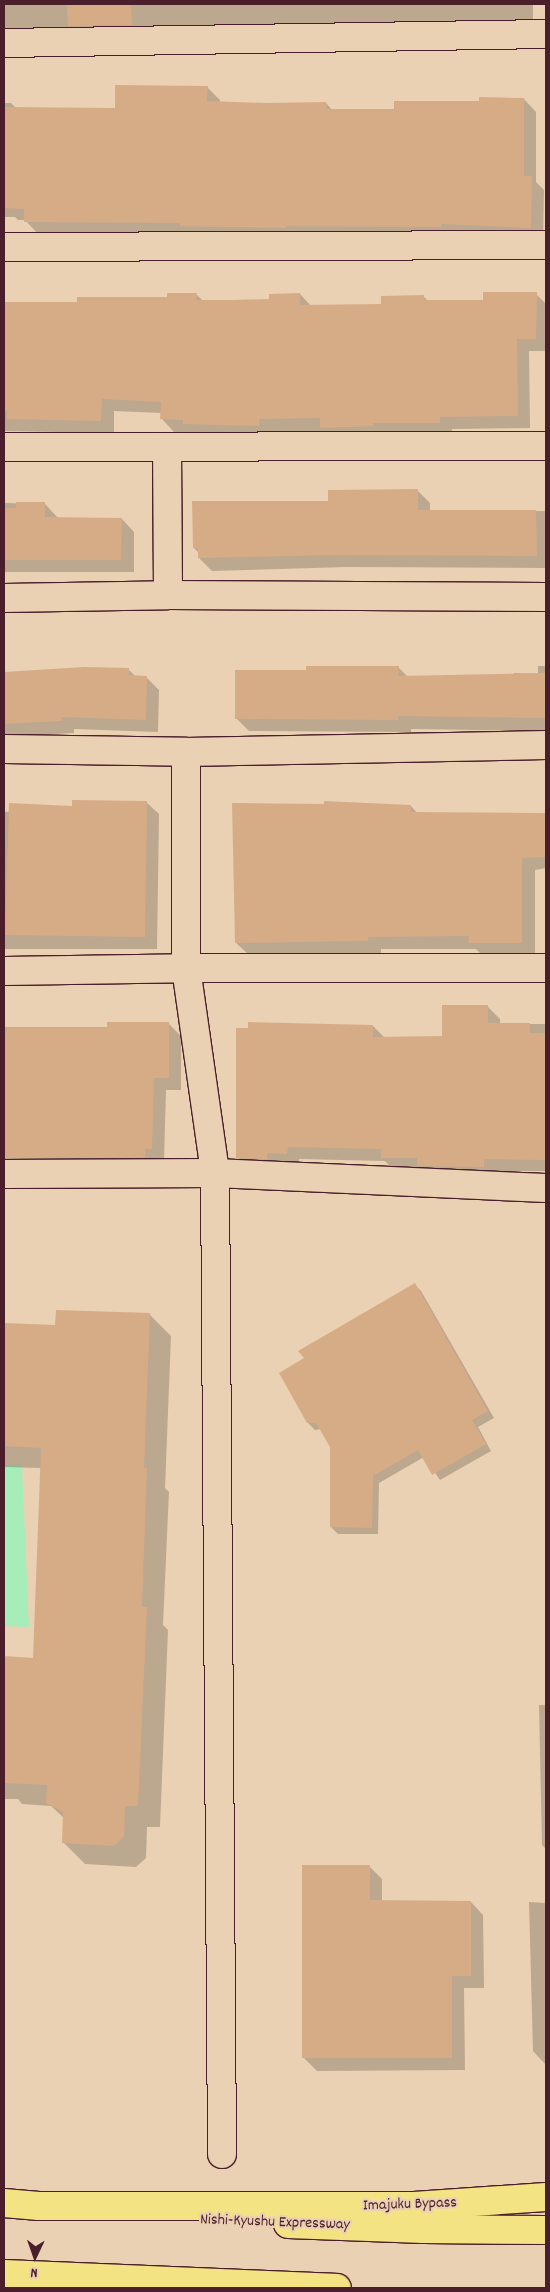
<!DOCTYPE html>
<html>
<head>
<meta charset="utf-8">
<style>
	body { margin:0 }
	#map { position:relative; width:550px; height:2292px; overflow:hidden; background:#ebd1b3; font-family:Dekko,sans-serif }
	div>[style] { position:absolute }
	.green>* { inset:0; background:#a7edba }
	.shadow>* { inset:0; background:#0003 }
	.building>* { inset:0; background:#d6ac87 }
	.roads { filter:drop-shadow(1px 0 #4a1f2b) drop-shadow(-1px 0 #4a1f2b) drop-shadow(0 1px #4a1f2b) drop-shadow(0 -1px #4a1f2b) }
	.street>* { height:28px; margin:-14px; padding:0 14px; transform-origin:14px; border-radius:14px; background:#ebd1b3 }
	.secondary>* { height:28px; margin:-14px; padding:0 14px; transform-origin:14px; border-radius:14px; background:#ebd1b3 }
	.highway>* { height:28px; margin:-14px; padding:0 14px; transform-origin:14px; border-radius:14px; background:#f4e382 }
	span { translate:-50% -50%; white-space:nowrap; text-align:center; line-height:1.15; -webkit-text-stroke:4.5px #ebd1b3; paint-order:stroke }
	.street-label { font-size:16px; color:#4a1f2b }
	.frame { position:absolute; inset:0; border:5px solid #4a1f2b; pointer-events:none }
	.north { position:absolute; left:10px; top:2232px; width:50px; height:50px; -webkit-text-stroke:4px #ebd1b3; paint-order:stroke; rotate:183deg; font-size:14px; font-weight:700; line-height:20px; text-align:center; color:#4a1f2b }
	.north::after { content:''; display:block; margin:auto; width:18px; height:22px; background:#4a1f2b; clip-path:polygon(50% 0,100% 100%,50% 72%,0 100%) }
</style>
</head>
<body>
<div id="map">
	<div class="green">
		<div style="clip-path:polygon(4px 1465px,22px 1466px,29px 1627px,4px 1626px)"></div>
	</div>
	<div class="shadow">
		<div style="clip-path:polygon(4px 4px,533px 4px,533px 31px,4px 37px)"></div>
		<div style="clip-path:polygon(207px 87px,220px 100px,220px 103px,326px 103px,333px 111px,395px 110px,524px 99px,536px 112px,536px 182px,544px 190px,543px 240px,38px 234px,25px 220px,18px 220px,15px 217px,4px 217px,4px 103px,11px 103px,17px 109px,116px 109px)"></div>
		<div style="clip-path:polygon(196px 294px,204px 302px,270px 300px,300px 294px,311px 306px,382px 306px,424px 297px,428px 301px,484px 302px,536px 294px,546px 304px,546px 351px,529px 351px,530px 428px,452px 429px,452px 435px,334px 440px,324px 431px,271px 431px,271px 439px,197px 437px,193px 432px,174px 432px,162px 419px,162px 413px,114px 411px,114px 433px,4px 431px,4px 302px,79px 303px,169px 298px)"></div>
		<div style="clip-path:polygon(417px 490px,430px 503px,430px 512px,546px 511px,546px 568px,347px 567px,212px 571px,199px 558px,199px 553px,194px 548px,330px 503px)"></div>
		<div style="clip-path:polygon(4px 503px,45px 504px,58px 518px,122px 519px,134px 532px,134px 572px,4px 572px)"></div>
		<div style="clip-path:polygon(538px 666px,546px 666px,546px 731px,411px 729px,411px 732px,249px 731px,236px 718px,307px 672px,398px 667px,408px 677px,514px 676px,514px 673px,538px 674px)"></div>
		<div style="clip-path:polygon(128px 669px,136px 677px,146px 677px,159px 690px,158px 732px,74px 729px,74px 733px,4px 737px,4px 680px)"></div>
		<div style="clip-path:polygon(146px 802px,159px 814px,157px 949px,4px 949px,4px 812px)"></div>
		<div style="clip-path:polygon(326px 803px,411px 806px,418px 814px,546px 815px,546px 868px,535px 870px,535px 955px,482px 955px,476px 949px,381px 949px,381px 953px,249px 955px,236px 943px)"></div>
		<div style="clip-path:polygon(488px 1007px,500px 1019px,500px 1024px,546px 1024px,546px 1171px,496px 1171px,496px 1179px,394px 1170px,385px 1161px,299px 1159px,299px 1166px,250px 1170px,238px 1158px,373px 1026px,385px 1038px,443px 1038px)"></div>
		<div style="clip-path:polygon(168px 1023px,181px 1036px,181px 1090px,166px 1090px,164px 1161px,4px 1176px,4px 1034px)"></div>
		<div style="clip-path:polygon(415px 1285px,421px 1291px,494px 1418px,478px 1427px,491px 1451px,440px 1480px,424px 1457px,379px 1483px,378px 1534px,338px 1534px,331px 1527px,331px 1447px,321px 1429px,315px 1430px,308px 1423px,306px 1359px)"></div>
		<div style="clip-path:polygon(149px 1314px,171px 1336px,165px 1488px,169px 1492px,163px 1625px,168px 1630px,160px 1827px,147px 1827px,146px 1858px,136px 1867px,85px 1864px,63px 1842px,64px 1818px,51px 1806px,22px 1804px,18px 1799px,4px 1799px,4px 1658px,34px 1659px,41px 1468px,4px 1467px,4px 1324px,57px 1326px)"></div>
		<div style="clip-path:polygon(539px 1705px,546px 1705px,546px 1849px,542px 1845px)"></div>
		<div style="clip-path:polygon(369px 1866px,382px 1879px,382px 1901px,471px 1902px,483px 1915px,484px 1988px,464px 1988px,465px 2070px,317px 2071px,304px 2058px)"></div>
		<div style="clip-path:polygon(529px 1902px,546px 1903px,546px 2065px,533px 2051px)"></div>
	</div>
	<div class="building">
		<div style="clip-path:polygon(67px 4px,131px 4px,132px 25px,68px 26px)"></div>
		<div style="clip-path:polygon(115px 85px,208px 86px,207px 101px,265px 103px,326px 102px,327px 109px,394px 109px,394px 101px,479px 101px,479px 97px,524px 98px,524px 176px,532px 176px,531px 228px,441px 224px,441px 227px,286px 226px,286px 228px,180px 226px,180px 223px,24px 222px,24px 209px,5px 208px,4px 107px,115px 108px)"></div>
		<div style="clip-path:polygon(483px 292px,537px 292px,536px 339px,517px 339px,518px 416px,440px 417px,440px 423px,373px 423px,373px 426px,320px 428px,320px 418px,259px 419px,259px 426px,183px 424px,183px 420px,160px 419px,161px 402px,102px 399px,101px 421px,7px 419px,7px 411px,4px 411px,4px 302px,77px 302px,77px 297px,167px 297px,167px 293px,197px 293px,196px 300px,234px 300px,269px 299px,269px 294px,300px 293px,300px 305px,381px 304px,381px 296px,424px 295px,424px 300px,483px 300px)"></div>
		<div style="clip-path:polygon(418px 489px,418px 510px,536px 510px,537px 556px,334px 555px,198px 558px,198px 548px,193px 548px,192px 501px,328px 501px,328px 490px)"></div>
		<div style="clip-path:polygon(16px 502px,45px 502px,45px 517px,122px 518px,121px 560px,4px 560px,4px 508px,16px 508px)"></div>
		<div style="clip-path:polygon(306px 666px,399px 666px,398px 676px,546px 673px,546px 718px,398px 716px,398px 720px,235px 719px,235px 670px,306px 670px)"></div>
		<div style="clip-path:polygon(84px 667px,129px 668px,129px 675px,147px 676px,146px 720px,61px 717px,62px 721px,4px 724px,4px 672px)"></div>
		<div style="clip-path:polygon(72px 800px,147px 801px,145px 937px,5px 935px,9px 803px,72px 806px)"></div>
		<div style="clip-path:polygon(324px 801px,411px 805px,411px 812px,546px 813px,546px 857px,522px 858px,522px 943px,468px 943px,469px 936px,368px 937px,368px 941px,235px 943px,232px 803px,324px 804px)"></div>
		<div style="clip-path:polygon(442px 1005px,488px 1005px,488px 1023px,530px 1023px,530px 1033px,546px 1033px,546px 1160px,484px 1159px,484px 1167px,417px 1166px,417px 1158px,381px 1158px,381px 1149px,288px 1147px,287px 1154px,267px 1153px,267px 1159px,236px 1158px,236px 1028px,248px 1028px,248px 1022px,373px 1025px,373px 1037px,442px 1036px)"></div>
		<div style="clip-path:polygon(107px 1022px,169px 1022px,169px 1078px,154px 1078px,152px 1149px,145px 1149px,145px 1158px,4px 1158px,4px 1027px,107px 1027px)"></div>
		<div style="clip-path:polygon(415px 1283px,488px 1411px,472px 1420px,486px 1444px,432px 1475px,418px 1450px,373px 1476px,372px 1528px,330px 1527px,330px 1447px,316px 1423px,307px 1423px,279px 1373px,304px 1358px,298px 1351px)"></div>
		<div style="clip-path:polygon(56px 1310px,150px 1313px,144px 1468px,147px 1468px,142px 1607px,147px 1607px,138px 1806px,125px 1806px,124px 1836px,114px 1846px,62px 1843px,63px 1812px,46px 1803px,47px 1785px,4px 1783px,4px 1656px,33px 1658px,41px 1448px,4px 1446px,4px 1323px,55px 1325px)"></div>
		<div style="clip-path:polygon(302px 1865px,370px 1865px,370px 1900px,471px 1901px,471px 1976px,452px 1976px,452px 2058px,302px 2058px)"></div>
	</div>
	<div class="roads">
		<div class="street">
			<div style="left:4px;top:43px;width:542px;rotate:-0.95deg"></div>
			<div style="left:4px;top:247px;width:542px;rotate:-0.21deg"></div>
			<div style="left:4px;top:447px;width:542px;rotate:-0.11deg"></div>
			<div style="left:167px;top:447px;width:148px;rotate:89.6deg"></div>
			<div style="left:4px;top:749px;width:182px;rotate:0.9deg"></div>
			<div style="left:186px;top:752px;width:360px;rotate:-1.1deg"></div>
			<div style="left:186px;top:752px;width:216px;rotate:90deg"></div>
			<div style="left:186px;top:968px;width:207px;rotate:81.9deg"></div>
			<div style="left:215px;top:1173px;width:981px;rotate:89.59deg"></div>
			<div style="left:4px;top:971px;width:182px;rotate:-0.9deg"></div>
			<div style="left:186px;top:968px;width:360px"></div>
			<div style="left:4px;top:1174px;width:211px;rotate:-0.3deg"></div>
			<div style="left:215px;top:1173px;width:331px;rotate:2.6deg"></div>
		</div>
		<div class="secondary">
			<div style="left:4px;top:598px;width:164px;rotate:-1deg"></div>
			<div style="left:168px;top:595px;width:378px;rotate:0.3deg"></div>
		</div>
		<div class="highway">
			<div style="left:4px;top:2203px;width:35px;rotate:5deg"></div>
			<div style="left:39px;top:2206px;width:375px"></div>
			<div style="left:414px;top:2206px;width:132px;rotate:-3.9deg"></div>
			<div style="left:288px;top:2224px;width:135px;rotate:2.1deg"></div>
			<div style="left:423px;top:2229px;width:123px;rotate:0.5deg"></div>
			<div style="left:4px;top:2274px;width:333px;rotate:2.4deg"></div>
		</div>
	</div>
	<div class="street-label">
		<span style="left:410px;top:2205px;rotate:-2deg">Imajuku Bypass</span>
		<span style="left:275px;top:2223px;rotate:2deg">Nishi-Kyushu Expressway</span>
	</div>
	<div class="frame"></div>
	<div class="north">N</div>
</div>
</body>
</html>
